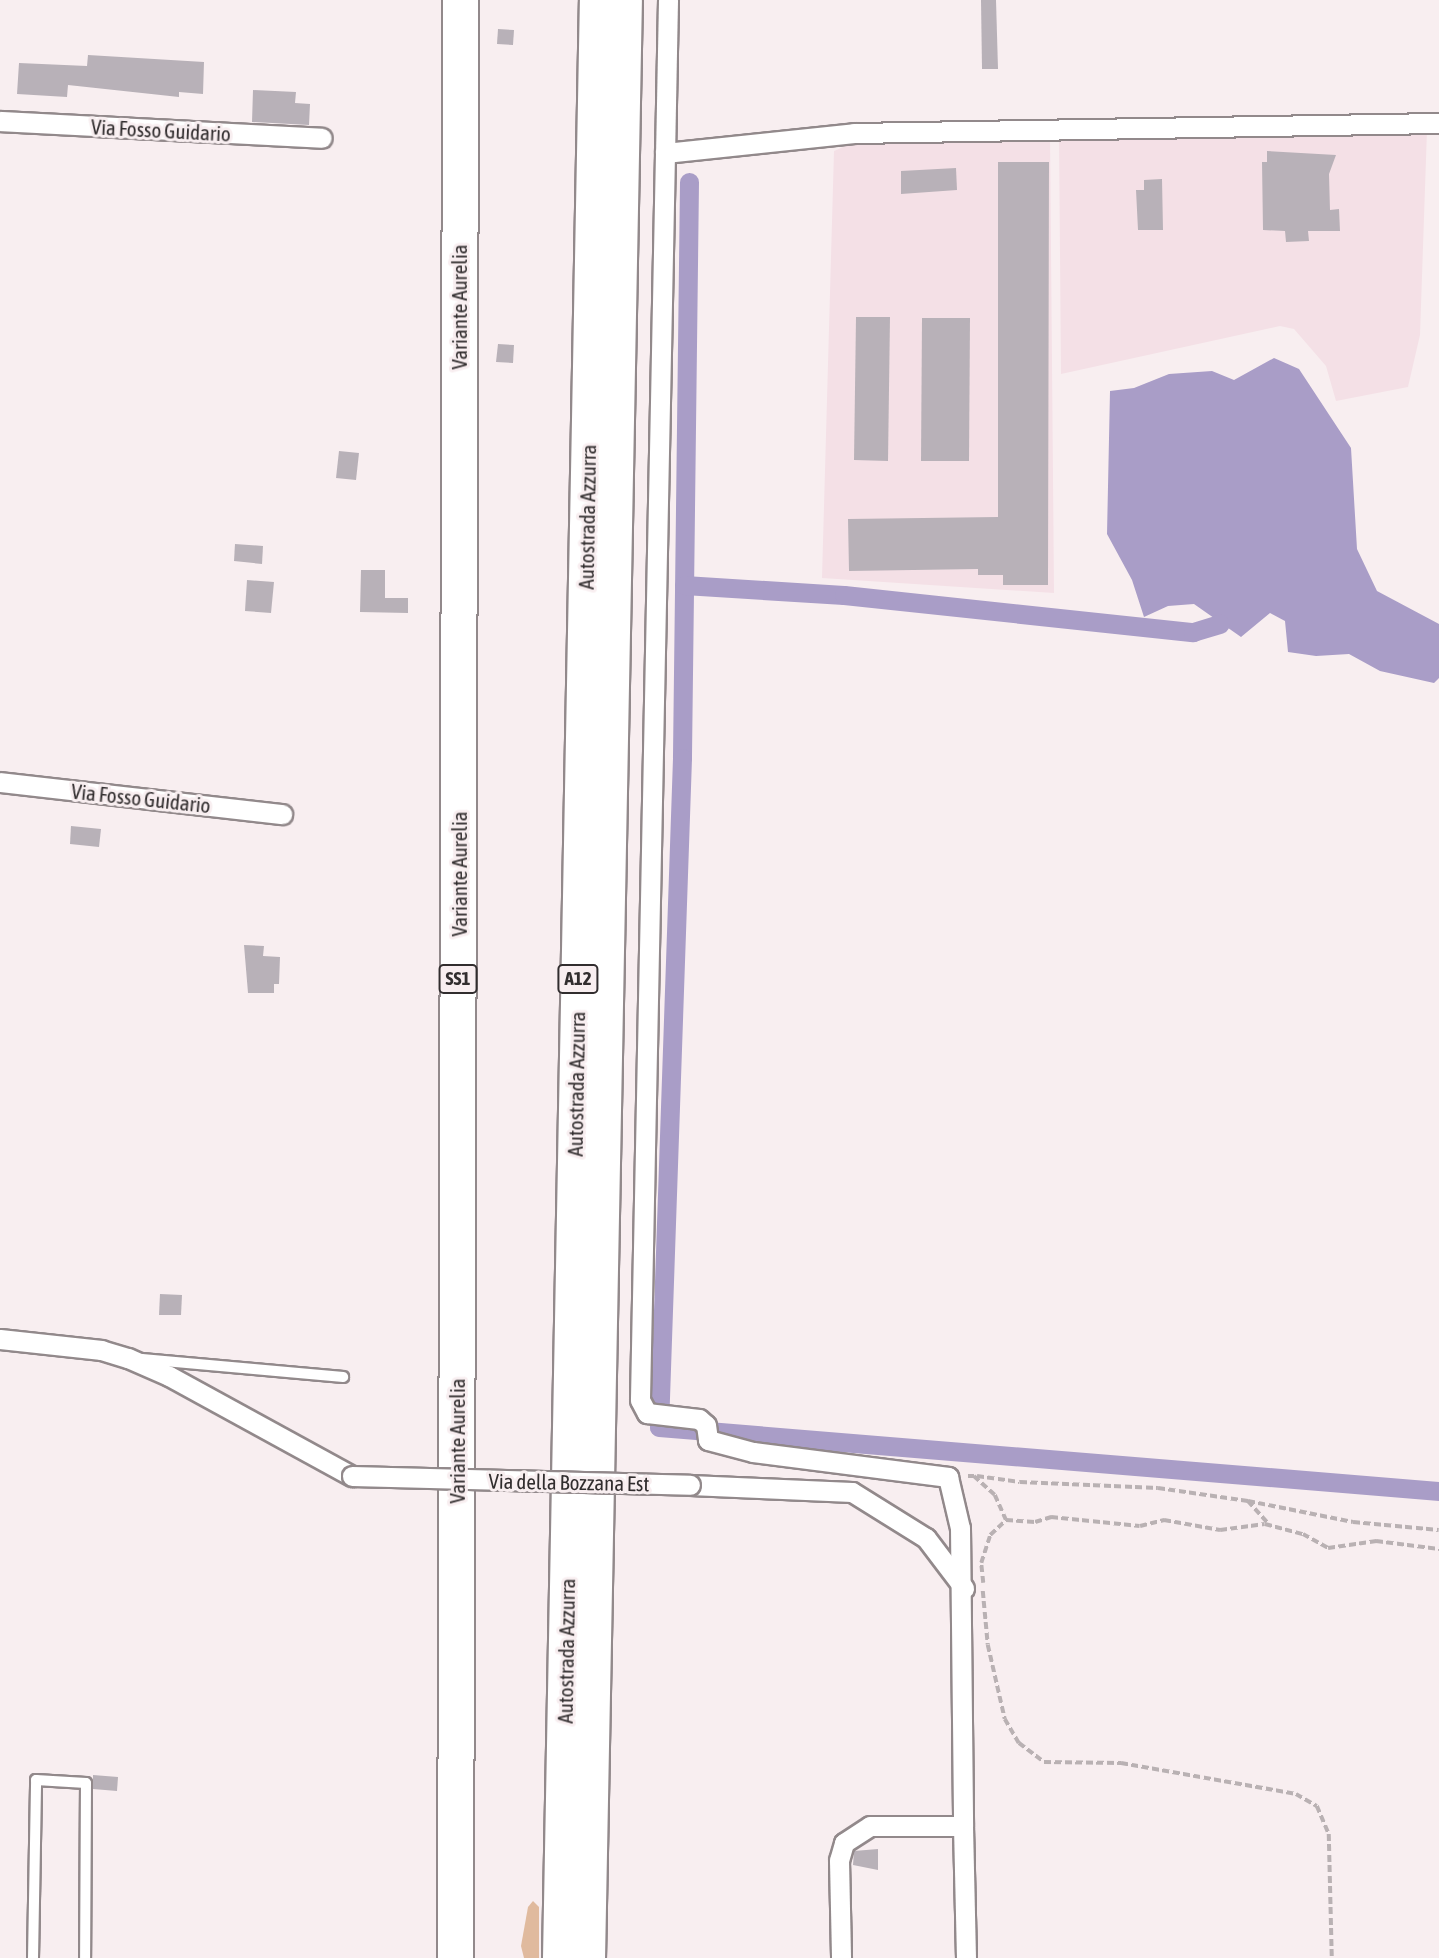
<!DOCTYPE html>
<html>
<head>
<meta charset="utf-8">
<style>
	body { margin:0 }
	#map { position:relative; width:1439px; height:1958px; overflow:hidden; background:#f8eef0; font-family:"Asap Condensed",sans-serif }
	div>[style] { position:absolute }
	.built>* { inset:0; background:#f4e0e6 }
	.green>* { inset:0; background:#e0ba9e }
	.water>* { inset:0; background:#a99dc7 }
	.canal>* { height:19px; margin:-9.5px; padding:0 9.5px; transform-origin:9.5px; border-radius:9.5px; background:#a99dc7 }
	.building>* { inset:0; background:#b8b1b8 }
	.path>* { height:3.5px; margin-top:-1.75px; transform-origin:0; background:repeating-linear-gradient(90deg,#b9b1b3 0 7px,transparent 0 10.5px) }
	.roads { filter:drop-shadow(2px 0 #92898b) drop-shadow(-2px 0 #92898b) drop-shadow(0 2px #92898b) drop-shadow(0 -2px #92898b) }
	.lane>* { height:10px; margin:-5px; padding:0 5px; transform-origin:5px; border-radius:5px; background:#fff }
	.street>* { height:19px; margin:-9.5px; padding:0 9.5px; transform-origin:9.5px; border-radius:9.5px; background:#fff }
	.highway>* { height:35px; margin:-17.5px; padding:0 17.5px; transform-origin:17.5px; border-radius:17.5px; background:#fff }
	.bridges { filter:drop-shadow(2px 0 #92898b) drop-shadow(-2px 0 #92898b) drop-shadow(0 2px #92898b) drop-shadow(0 -2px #92898b) }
	.street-bridge>* { height:19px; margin:-9.5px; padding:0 9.5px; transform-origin:9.5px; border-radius:9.5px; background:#fff }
	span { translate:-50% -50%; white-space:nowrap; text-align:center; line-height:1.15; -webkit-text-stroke:6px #f8eef0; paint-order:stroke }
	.shield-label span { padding:2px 5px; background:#f8eef0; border:2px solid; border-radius:5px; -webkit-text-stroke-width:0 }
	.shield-label { font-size:19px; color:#312d2e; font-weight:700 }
	.street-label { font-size:21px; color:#312d2e }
</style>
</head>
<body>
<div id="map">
	<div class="built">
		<div style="clip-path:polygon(1427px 130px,1420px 335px,1408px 387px,1336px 401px,1326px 366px,1294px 329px,1280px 326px,1061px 374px,1059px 135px)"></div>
		<div style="clip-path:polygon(1050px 135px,1054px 593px,822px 578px,834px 151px,857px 141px)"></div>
	</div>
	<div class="green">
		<div style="clip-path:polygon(533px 1901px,539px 1907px,539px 1958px,524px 1958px,521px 1946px,528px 1907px)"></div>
	</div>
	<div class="water">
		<div style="clip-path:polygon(1274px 358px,1299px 369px,1351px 448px,1357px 549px,1377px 591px,1439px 624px,1439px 678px,1434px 683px,1380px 671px,1349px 654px,1316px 656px,1288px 652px,1285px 621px,1270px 613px,1241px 637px,1194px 604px,1168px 606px,1144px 617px,1132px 580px,1107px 534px,1110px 391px,1134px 388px,1169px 374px,1212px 371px,1234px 380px)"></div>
	</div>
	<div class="canal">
		<div style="left:689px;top:182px;width:576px;rotate:90.7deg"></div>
		<div style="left:682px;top:758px;width:669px;rotate:91.97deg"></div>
		<div style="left:659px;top:1427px;width:783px;rotate:4.69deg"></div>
		<div style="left:684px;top:585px;width:160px;rotate:3.6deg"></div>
		<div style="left:844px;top:595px;width:351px;rotate:6.1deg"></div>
		<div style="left:1193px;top:632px;width:28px;rotate:-17deg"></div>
	</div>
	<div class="building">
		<div style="clip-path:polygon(981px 0,996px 0,998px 69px,982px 69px)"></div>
		<div style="clip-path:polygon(498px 29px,514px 30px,513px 45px,497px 44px)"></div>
		<div style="clip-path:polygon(88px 55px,204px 62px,203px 94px,179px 92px,179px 97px,68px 85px,67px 97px,17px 94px,19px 63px,87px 66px)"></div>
		<div style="clip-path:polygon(253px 90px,296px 92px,295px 103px,310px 104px,309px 125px,252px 122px)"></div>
		<div style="clip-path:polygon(1267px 151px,1336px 155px,1329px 174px,1330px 210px,1339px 209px,1340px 231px,1308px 231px,1309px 241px,1286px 242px,1285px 231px,1263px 230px,1262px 162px,1267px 162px)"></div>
		<div style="clip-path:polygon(998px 162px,1049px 162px,1048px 585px,1003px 585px,1003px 575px,978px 575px,978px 569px,849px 571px,848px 519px,998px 517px)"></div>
		<div style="clip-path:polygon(956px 168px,957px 190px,901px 194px,901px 171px)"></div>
		<div style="clip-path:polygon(1162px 179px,1163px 230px,1138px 230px,1136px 190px,1144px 190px,1144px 180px)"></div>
		<div style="clip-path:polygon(856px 317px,890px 317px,888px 461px,854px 460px)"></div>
		<div style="clip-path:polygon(922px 318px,970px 318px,969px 461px,921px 461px)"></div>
		<div style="clip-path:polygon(498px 344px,514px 345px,513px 363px,496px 362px)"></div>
		<div style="clip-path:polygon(339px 451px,359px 453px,356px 480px,336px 478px)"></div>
		<div style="clip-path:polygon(235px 544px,263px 546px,262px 564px,234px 561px)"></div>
		<div style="clip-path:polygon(361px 570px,385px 570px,385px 598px,408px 598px,408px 613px,360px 612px)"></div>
		<div style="clip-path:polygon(247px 580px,274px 582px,271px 613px,245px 611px)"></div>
		<div style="clip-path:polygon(71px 826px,101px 829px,99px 847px,70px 844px)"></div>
		<div style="clip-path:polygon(244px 945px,264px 946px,263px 956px,280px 957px,279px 984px,274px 984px,274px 993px,248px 993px)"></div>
		<div style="clip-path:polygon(160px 1294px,182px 1295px,181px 1315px,159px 1315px)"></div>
		<div style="clip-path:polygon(93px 1775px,118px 1777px,117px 1791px,93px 1789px)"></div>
		<div style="clip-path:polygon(878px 1849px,878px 1870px,853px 1865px,854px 1851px)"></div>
	</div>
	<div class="path">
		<div style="left:968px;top:1476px;width:6px"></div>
		<div style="left:974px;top:1476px;width:28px;rotate:42deg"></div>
		<div style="left:995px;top:1495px;width:27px;rotate:66deg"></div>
		<div style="left:1006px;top:1520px;width:29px;rotate:4deg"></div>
		<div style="left:1035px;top:1522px;width:17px;rotate:-17deg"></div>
		<div style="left:1051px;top:1517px;width:89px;rotate:5.8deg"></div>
		<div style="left:1140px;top:1526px;width:25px;rotate:-14deg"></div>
		<div style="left:1164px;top:1520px;width:57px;rotate:10.1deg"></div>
		<div style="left:1220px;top:1530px;width:45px;rotate:-7.6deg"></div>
		<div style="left:1265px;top:1524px;width:39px;rotate:15deg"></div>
		<div style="left:1303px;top:1534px;width:29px;rotate:29deg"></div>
		<div style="left:1328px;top:1548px;width:49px;rotate:-8.3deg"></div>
		<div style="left:1376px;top:1541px;width:64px;rotate:7.2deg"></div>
		<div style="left:977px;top:1476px;width:43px;rotate:7.9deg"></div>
		<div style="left:1020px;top:1482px;width:138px;rotate:2.5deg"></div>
		<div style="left:1158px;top:1488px;width:91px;rotate:8.2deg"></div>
		<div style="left:1248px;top:1501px;width:31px;rotate:48deg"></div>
		<div style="left:1248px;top:1501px;width:107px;rotate:11.3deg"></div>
		<div style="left:1353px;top:1522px;width:86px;rotate:5.3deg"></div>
		<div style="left:983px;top:1583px;width:20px;rotate:-96deg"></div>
		<div style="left:981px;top:1563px;width:29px;rotate:-72deg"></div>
		<div style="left:990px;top:1535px;width:22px;rotate:-43deg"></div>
		<div style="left:983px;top:1591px;width:54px;rotate:84.7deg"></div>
		<div style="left:988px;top:1645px;width:76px;rotate:77.1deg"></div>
		<div style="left:1005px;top:1719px;width:28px;rotate:60deg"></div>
		<div style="left:1019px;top:1743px;width:31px;rotate:37deg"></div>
		<div style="left:1044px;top:1762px;width:77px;rotate:0.7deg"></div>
		<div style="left:1121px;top:1763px;width:178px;rotate:10deg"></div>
		<div style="left:1296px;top:1794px;width:24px;rotate:30deg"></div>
		<div style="left:1317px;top:1806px;width:30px;rotate:67deg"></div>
		<div style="left:1329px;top:1834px;width:124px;rotate:88.6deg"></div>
	</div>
	<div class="roads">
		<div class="lane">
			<div style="left:142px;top:1359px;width:202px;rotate:5.1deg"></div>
			<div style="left:33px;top:1958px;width:178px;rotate:-89deg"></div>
			<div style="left:36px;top:1780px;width:50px;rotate:3.4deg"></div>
			<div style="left:86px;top:1783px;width:175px;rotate:90.3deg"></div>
		</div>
		<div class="street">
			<div style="left:668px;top:0;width:153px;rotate:91.1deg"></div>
			<div style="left:665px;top:153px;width:190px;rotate:-6deg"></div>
			<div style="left:854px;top:133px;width:585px;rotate:-0.98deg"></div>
			<div style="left:0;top:121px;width:322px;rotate:3deg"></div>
			<div style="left:665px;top:153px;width:1247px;rotate:91.15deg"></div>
			<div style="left:640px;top:1400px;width:15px;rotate:62deg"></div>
			<div style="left:647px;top:1413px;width:52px;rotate:6.6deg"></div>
			<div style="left:699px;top:1419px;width:9px;rotate:41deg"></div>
			<div style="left:706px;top:1425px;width:15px;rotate:82deg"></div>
			<div style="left:708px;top:1440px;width:47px;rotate:14.9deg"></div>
			<div style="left:753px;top:1452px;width:197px;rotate:7.3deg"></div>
			<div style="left:948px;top:1477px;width:52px;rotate:76.8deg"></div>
			<div style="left:960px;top:1528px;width:298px;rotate:89.4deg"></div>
			<div style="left:963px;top:1826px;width:93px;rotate:180deg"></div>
			<div style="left:870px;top:1826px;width:31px;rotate:147deg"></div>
			<div style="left:844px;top:1843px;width:18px;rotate:106deg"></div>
			<div style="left:839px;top:1860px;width:98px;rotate:88.8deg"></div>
			<div style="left:0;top:782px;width:284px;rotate:6.5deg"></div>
			<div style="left:0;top:1339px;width:102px;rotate:6.2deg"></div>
			<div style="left:101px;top:1350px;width:28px;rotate:17deg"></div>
			<div style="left:128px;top:1358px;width:45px;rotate:23.7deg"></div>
			<div style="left:169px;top:1376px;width:209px;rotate:28.7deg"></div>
			<div style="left:690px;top:1485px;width:162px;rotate:2.5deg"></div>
			<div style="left:852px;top:1492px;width:87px;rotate:31.9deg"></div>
			<div style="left:926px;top:1538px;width:63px;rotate:52.8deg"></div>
			<div style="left:963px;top:1826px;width:132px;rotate:88.7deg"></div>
		</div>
		<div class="highway">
			<div style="left:455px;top:1958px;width:1958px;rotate:-89.85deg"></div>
			<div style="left:560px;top:1958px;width:1958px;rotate:-88.92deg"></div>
			<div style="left:587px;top:1958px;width:1958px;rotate:-88.92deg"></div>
		</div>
	</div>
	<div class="bridges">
		<div class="street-bridge">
			<div style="left:352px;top:1476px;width:338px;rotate:1.5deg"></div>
		</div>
	</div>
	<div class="shield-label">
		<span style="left:458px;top:979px">SS1</span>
		<span style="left:578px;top:979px">A12</span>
	</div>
	<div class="street-label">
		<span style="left:161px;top:130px;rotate:3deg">Via Fosso Guidario</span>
		<span style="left:459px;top:307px;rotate:-90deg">Variante Aurelia</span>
		<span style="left:587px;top:517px;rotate:-89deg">Autostrada Azzurra</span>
		<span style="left:141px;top:798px;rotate:6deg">Via Fosso Guidario</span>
		<span style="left:459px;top:874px;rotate:-90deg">Variante Aurelia</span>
		<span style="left:576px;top:1084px;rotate:-89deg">Autostrada Azzurra</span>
		<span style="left:457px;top:1441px;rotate:-90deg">Variante Aurelia</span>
		<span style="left:569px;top:1482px;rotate:1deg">Via della Bozzana Est</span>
		<span style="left:566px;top:1651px;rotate:-89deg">Autostrada Azzurra</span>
	</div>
</div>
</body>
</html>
